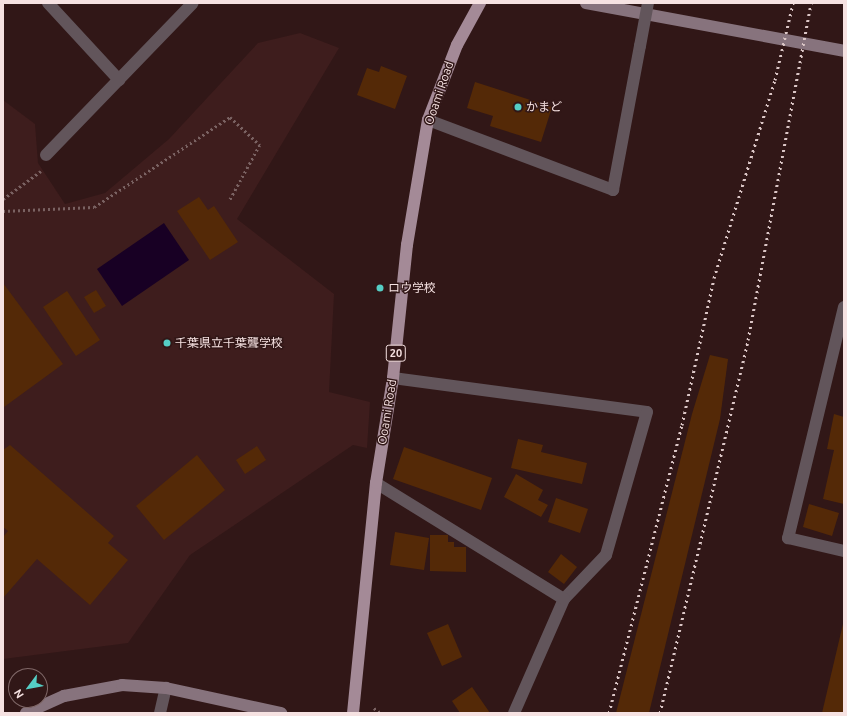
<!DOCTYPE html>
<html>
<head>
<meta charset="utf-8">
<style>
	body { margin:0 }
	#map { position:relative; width:847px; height:716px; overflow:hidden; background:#311717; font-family:Ubuntu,"Noto Sans JP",sans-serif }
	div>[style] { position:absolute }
	.built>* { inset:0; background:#3e1d1d }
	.water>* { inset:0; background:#180024 }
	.building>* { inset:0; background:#542907 }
	.path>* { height:2.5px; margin-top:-1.25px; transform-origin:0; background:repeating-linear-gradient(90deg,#7a6262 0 2px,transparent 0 5px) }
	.street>* { height:12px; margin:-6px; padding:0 6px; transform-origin:6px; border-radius:6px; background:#62555b }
	.secondary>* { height:12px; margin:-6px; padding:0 6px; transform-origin:6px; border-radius:6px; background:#87737d }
	.primary>* { height:12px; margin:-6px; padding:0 6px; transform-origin:6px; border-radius:6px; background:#a48a97 }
	.rail>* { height:3px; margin-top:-1.5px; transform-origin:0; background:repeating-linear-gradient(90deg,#dbc6c6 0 2px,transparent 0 6px) }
	.street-bridge>* { height:12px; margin:-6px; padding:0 6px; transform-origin:6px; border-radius:6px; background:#62555b }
	.dots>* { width:11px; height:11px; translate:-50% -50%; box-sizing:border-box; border:2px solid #311717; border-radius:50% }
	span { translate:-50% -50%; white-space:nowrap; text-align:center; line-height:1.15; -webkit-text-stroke:3px #311717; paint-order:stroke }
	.shield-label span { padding:1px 3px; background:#311717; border:1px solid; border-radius:3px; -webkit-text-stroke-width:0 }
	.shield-label { font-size:11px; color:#f6e2e2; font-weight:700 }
	.street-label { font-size:12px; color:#f6e2e2 }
	.poi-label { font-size:12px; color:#f6e2e2 }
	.left { translate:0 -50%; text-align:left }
	.frame { position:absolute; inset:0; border:4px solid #f6e2e2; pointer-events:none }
	.north { position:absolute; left:8px; top:668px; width:40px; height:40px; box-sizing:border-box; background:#311717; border:1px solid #806868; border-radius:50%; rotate:238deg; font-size:11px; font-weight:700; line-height:16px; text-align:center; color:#f6e2e2 }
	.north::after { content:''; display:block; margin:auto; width:14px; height:18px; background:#55cec5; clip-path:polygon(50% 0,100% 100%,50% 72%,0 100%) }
</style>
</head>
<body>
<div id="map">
	<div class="built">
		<div style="clip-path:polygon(300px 33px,339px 48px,237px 219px,334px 294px,329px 392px,370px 402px,367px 448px,353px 445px,190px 555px,128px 643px,3px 659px,3px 100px,35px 124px,38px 163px,65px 204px,105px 193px,169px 139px,258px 43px)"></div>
	</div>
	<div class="water">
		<div style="clip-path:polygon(164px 223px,189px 260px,122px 306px,97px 269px)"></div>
	</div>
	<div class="building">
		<div style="clip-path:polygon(381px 66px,407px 76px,395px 109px,357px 95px,367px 68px,379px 72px)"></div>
		<div style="clip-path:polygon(475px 82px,552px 107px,541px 142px,490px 126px,493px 116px,467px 108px)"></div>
		<div style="clip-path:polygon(199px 197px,208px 210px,214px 206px,238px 242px,210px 260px,177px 211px)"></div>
		<div style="clip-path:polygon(3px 283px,63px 364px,4px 407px,3px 406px)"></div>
		<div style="clip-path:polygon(96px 290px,106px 306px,94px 313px,84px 297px)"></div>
		<div style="clip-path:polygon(67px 291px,100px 340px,76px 356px,43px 307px)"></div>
		<div style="clip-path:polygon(710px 355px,728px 359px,720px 419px,649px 713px,616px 713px,692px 414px)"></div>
		<div style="clip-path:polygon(834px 414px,844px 417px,844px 504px,823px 499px,834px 450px,827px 449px)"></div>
		<div style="clip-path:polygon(518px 439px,543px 445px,541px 452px,587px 463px,582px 484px,511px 468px)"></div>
		<div style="clip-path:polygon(10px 445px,114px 536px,108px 543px,128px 560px,90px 605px,37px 559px,3px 598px,3px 537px,8px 531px,3px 527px,3px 450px)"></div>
		<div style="clip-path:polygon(257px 446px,266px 460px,245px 474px,236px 460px)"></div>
		<div style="clip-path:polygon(404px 447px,492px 478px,481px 510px,393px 479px)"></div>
		<div style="clip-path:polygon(197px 455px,225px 490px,164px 540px,136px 506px)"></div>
		<div style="clip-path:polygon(516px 474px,543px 490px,538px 500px,548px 505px,541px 517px,504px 497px)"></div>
		<div style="clip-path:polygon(556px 498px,588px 509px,580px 533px,548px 522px)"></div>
		<div style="clip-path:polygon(809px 504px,839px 513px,832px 536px,803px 527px)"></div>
		<div style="clip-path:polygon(395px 532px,429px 538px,424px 570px,390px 565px)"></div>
		<div style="clip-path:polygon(430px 535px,448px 535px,448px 542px,454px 542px,454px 547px,466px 547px,466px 572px,430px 571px)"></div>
		<div style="clip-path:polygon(561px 554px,577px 567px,564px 584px,548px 572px)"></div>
		<div style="clip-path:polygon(448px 624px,462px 657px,442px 666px,427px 633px)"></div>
		<div style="clip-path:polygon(843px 624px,844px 713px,822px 713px)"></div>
		<div style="clip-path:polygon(472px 687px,490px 713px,460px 713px,452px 701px)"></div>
	</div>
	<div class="path">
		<div style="left:3px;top:199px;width:47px;rotate:-36.4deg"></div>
		<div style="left:3px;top:211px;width:91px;rotate:-2.5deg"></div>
		<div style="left:94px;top:207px;width:163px;rotate:-33.5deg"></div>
		<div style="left:230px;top:117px;width:41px;rotate:43deg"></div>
		<div style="left:260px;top:145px;width:63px;rotate:118.6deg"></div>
		<div style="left:374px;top:708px;width:9px;rotate:36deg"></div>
	</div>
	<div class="street">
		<div style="left:48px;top:3px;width:105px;rotate:47.3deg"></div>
		<div style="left:428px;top:120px;width:198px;rotate:20.7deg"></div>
		<div style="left:613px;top:190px;width:147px;rotate:-79.4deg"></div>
		<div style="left:46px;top:155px;width:211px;rotate:-46deg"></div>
		<div style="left:844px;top:307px;width:238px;rotate:103.6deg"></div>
		<div style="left:788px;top:538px;width:57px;rotate:13.1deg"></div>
		<div style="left:393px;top:378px;width:256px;rotate:7.6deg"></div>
		<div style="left:647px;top:412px;width:149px;rotate:106deg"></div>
		<div style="left:606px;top:555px;width:61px;rotate:133.7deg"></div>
		<div style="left:564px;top:599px;width:124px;rotate:113.7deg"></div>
		<div style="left:376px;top:483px;width:221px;rotate:31.7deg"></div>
		<div style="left:160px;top:713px;width:26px;rotate:-77deg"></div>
	</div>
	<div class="secondary">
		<div style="left:586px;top:3px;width:262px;rotate:10.5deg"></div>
		<div style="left:26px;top:713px;width:42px;rotate:-24.1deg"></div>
		<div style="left:64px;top:696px;width:59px;rotate:-10.7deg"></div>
		<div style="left:122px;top:685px;width:44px;rotate:3.9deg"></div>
		<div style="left:166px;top:688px;width:118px;rotate:12.3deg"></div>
	</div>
	<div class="primary">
		<div style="left:353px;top:713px;width:231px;rotate:-84.3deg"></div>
		<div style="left:376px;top:483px;width:106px;rotate:-80.8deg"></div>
		<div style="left:393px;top:378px;width:134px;rotate:-84deg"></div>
		<div style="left:407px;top:245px;width:127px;rotate:-80.5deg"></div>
		<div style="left:428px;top:120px;width:80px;rotate:-68.9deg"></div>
		<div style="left:457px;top:45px;width:48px;rotate:-61.3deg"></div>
	</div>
	<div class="rail">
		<div style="left:609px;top:713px;width:297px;rotate:-75.8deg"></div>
		<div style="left:682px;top:425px;width:150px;rotate:-77.7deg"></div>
		<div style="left:714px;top:278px;width:207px;rotate:-72.9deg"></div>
		<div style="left:775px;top:80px;width:79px;rotate:-76.8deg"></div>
		<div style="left:660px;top:713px;width:383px;rotate:-76.7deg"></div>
		<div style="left:748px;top:340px;width:343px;rotate:-79.4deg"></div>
	</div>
	<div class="street-bridge">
		<div style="left:640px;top:46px;width:44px;rotate:-79.5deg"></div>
	</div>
	<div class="dots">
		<div style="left:518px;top:107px;background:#55cec5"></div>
		<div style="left:380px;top:288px;background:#55cec5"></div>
		<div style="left:167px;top:343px;background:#55cec5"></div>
	</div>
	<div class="shield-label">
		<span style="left:396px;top:353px">20</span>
	</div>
	<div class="street-label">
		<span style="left:439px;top:93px;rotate:-71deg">Ooami Road</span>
		<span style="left:387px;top:412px;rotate:-81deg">Ooami Road</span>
	</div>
	<div class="poi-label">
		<span class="left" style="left:526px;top:107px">かまど</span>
		<span class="left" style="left:388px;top:288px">ロウ学校</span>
		<span class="left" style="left:175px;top:343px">千葉県立千葉聾学校</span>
	</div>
	<div class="frame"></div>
	<div class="north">N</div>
</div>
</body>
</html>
